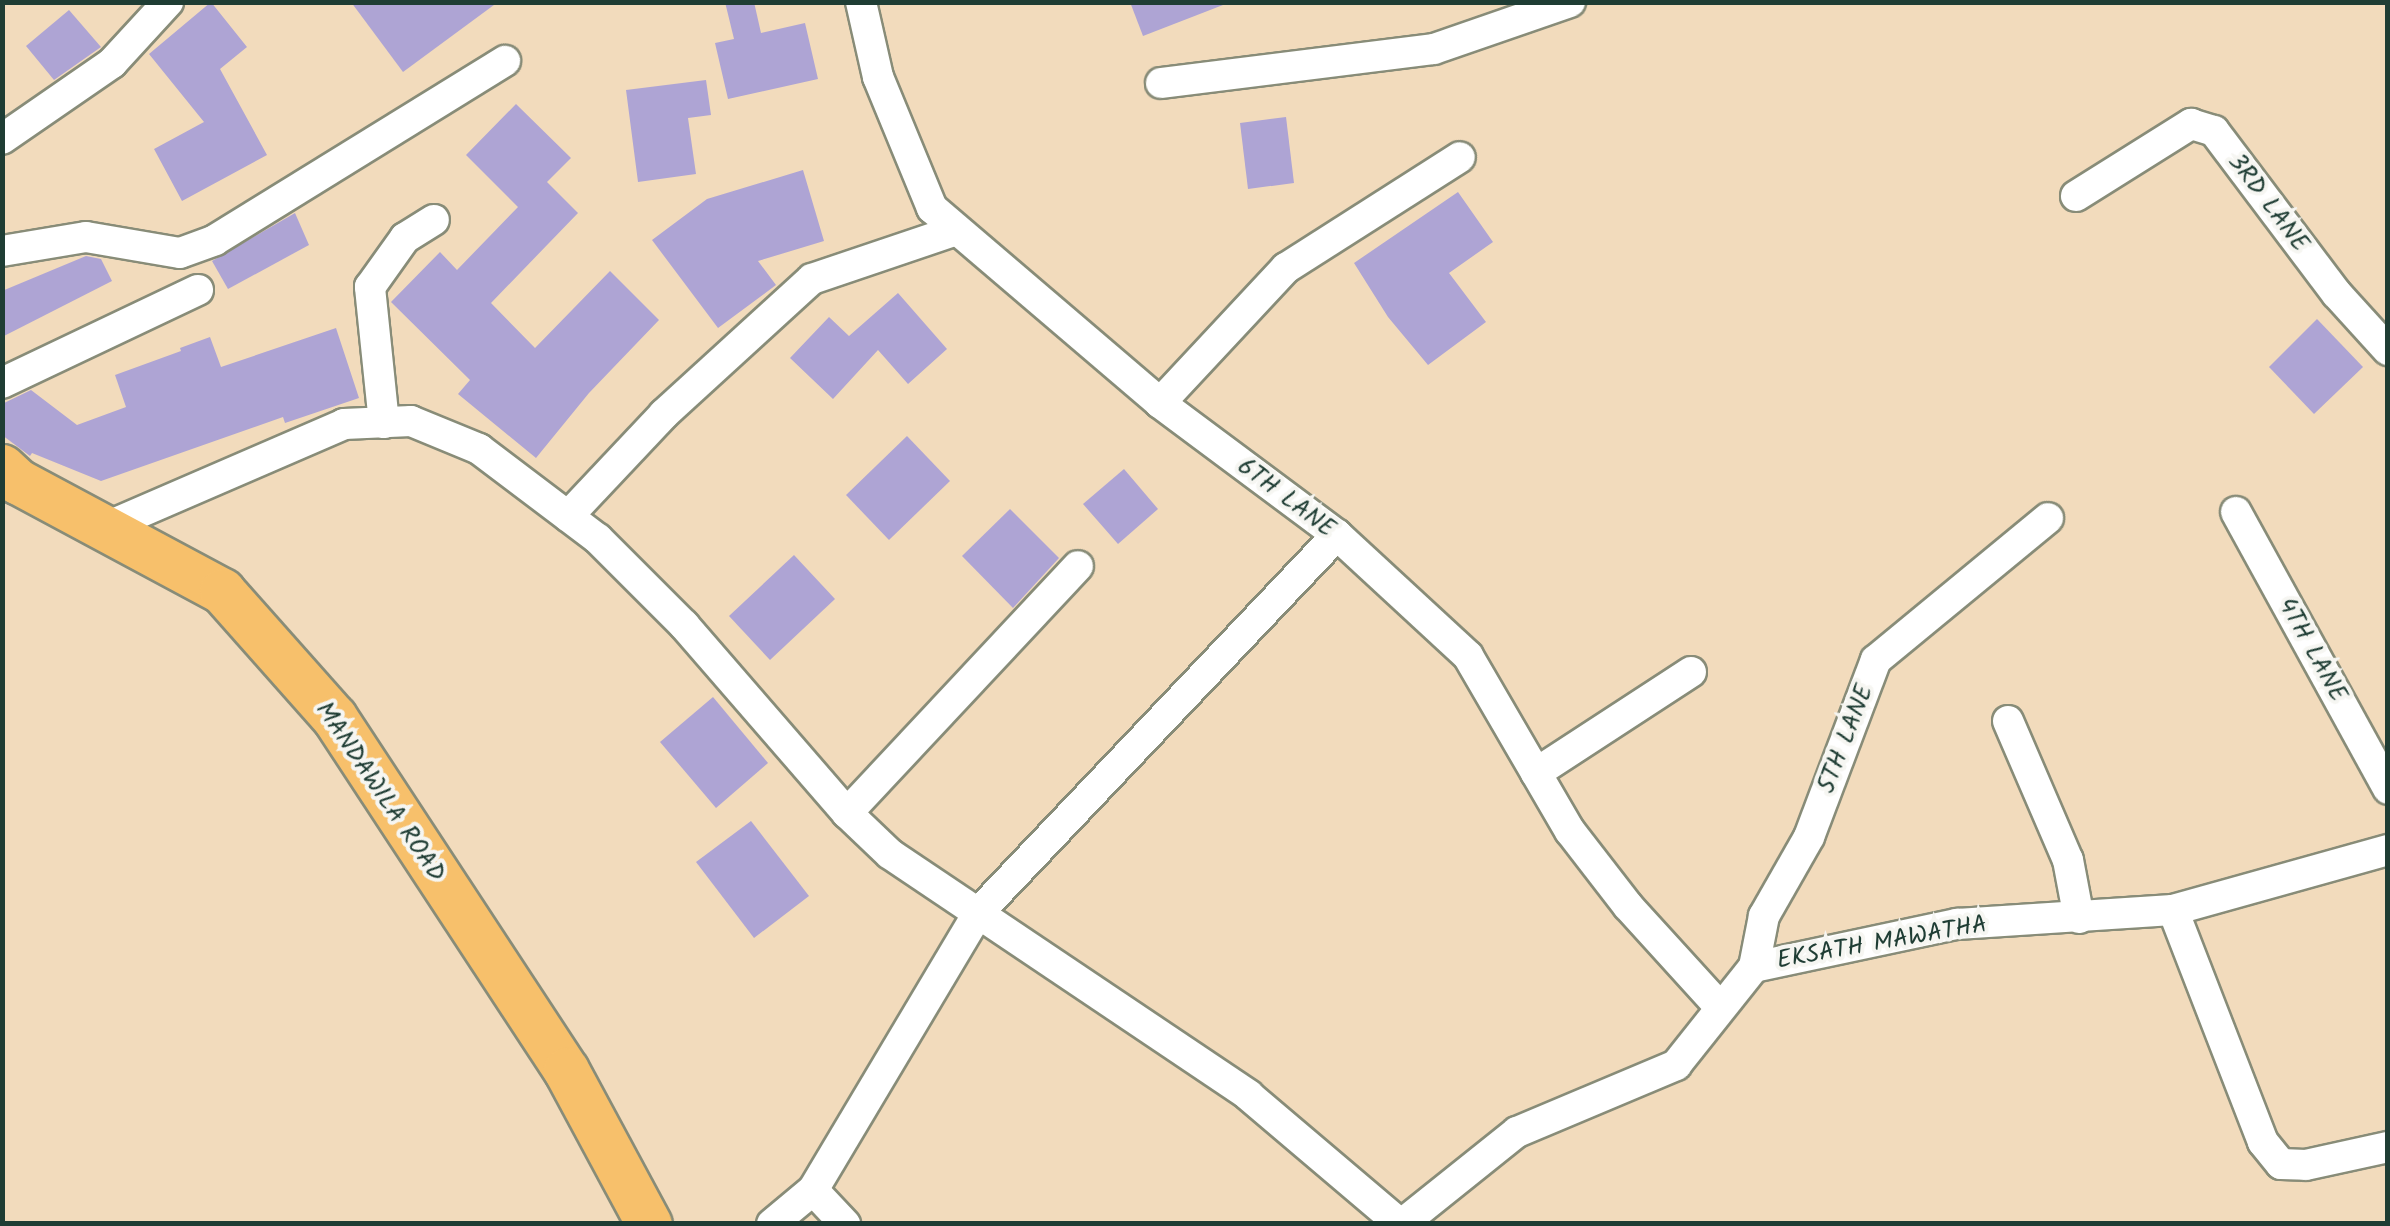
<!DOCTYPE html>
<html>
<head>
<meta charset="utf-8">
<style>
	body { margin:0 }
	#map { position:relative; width:2390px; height:1226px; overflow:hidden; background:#f2dbbc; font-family:Kalam,sans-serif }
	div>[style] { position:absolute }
	.building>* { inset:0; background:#aea4d4 }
	.roads { filter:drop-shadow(2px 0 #888c78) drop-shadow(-2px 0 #888c78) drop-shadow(0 2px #888c78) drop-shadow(0 -2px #888c78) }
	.minor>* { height:30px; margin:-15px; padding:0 15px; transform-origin:15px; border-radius:15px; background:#fff }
	.primary>* { height:45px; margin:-22.5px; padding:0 22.5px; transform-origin:22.5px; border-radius:22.5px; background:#f7c06b }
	span { translate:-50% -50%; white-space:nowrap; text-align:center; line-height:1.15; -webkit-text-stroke:8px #f6f6f2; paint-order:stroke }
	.street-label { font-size:25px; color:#1f3d34 }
	.frame { position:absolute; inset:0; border:5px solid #1f3d34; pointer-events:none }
</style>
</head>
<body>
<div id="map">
	<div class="building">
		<div style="clip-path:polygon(211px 2px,247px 47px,220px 69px,267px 155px,182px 201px,154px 149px,204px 122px,149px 54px)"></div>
		<div style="clip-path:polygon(351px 2px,498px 2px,403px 72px)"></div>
		<div style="clip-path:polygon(725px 2px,754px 2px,761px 33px,805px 23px,818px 79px,728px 99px,715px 43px,734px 39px)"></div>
		<div style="clip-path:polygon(1130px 2px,1223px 2px,1223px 5px,1143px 36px)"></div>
		<div style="clip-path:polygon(69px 10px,101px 47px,54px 80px,26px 46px)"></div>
		<div style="clip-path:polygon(706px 80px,711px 115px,688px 118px,696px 174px,638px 182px,626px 90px)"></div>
		<div style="clip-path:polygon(516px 104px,571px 158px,547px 182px,578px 213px,491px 303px,535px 348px,610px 271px,659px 320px,589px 393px,536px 458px,458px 394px,470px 380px,391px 302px,440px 252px,457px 270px,518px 207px,466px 155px)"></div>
		<div style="clip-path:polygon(1286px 117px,1294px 183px,1248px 189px,1240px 123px)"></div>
		<div style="clip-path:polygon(803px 170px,824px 241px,758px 261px,776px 285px,718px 328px,652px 240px,707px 199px)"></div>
		<div style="clip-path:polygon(1458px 192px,1493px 242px,1449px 273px,1486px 322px,1428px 365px,1388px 317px,1354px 263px)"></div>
		<div style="clip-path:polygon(295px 213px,309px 245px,228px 289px,212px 261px)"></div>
		<div style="clip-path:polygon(86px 256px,101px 259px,112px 281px,2px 337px,2px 291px)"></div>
		<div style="clip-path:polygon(898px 293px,947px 349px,908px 384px,878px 350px,833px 399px,790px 358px,829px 317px,849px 336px)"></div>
		<div style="clip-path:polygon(2317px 319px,2363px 367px,2314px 414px,2269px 367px)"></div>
		<div style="clip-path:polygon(336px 328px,359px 398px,285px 423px,283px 417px,101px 481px,32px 453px,30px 456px,2px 435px,2px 404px,31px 390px,77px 425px,126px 407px,115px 375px,181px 351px,180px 348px,210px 337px,221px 367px)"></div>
		<div style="clip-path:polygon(907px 436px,950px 481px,889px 540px,846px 495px)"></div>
		<div style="clip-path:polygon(1124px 469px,1158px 509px,1118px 544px,1083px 504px)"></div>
		<div style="clip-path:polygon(1010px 509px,1059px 558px,1013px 608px,962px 556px)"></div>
		<div style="clip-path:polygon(794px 555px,835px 599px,770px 660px,729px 616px)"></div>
		<div style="clip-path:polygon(713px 697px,768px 763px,716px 808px,660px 742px)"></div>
		<div style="clip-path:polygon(751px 821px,809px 896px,754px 938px,696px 862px)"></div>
	</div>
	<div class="roads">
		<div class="minor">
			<div style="left:861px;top:2px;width:77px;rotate:77.2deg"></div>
			<div style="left:878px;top:77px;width:142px;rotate:67.6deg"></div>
			<div style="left:932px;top:208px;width:300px;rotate:40.5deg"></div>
			<div style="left:1160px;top:403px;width:221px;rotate:36.7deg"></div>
			<div style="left:1337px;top:535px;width:178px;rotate:42.7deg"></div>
			<div style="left:1468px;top:656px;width:203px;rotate:59.8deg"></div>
			<div style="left:1570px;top:831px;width:95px;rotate:52.3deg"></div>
			<div style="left:1628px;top:906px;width:137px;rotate:47.7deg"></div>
			<div style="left:1161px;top:83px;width:275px;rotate:-7.1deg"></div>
			<div style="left:1434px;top:49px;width:144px;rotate:-19.1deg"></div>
			<div style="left:2px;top:139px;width:134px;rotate:-34.6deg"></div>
			<div style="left:112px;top:63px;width:83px;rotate:-47.4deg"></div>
			<div style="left:2076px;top:196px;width:136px;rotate:-32.1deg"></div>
			<div style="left:2191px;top:124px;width:24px;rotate:17deg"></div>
			<div style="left:2214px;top:131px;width:204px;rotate:53deg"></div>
			<div style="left:2337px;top:294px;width:76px;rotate:47.7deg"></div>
			<div style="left:2px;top:251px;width:85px;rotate:-9.5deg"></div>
			<div style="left:86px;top:237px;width:95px;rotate:9.7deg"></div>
			<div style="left:180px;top:253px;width:37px;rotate:-20deg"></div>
			<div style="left:215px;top:240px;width:341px;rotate:-31.7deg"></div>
			<div style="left:2px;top:383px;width:217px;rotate:-25.4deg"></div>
			<div style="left:1160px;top:403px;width:185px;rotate:-47deg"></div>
			<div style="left:1286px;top:268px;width:206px;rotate:-32.5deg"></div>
			<div style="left:384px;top:423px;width:137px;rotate:-95.9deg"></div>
			<div style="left:370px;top:287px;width:60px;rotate:-54.5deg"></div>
			<div style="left:405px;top:238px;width:34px;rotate:-32deg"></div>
			<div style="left:2236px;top:512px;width:316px;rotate:61.2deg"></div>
			<div style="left:568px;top:516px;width:140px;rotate:-46.7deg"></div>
			<div style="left:664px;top:414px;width:200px;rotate:-42.4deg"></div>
			<div style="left:812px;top:279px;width:150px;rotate:-18.7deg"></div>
			<div style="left:104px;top:528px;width:262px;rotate:-23.4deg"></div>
			<div style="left:344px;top:424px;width:67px;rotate:-2.6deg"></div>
			<div style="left:411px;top:421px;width:74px;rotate:22.4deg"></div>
			<div style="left:479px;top:449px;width:149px;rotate:37.1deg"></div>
			<div style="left:598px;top:539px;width:122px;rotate:45deg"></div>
			<div style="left:684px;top:625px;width:249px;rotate:49.1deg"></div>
			<div style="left:847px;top:813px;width:59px;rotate:43.6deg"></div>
			<div style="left:890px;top:854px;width:432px;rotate:33.9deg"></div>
			<div style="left:1248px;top:1095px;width:199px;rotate:40.3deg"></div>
			<div style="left:2008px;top:721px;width:151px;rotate:66.7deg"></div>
			<div style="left:2068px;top:860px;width:59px;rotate:79.3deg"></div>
			<div style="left:1536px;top:773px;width:185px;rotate:-33.1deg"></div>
			<div style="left:847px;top:813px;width:338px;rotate:-46.9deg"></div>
			<div style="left:2173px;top:910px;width:249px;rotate:68.8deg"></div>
			<div style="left:2263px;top:1142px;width:28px;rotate:51deg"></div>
			<div style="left:2281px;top:1164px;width:25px;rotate:2deg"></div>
			<div style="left:2306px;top:1165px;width:84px;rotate:-12.4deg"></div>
			<div style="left:1754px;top:967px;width:52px;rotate:-78.9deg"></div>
			<div style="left:1764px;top:916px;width:91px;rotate:-60.3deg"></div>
			<div style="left:1809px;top:837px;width:189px;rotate:-69.3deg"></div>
			<div style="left:1876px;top:660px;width:223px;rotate:-39.5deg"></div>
			<div style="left:813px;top:1190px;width:47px;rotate:46.7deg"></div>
			<div style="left:772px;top:1224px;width:53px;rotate:-39.7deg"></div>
			<div style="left:813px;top:1190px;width:324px;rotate:-59.2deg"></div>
			<div style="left:979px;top:912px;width:520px;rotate:-46.48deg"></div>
			<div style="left:1402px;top:1224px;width:147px;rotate:-38.7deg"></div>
			<div style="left:1517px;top:1132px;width:173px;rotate:-22.8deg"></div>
			<div style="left:1676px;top:1065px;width:125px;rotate:-51.5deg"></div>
			<div style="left:1754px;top:967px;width:208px;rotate:-12deg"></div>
			<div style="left:1957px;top:924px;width:216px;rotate:-3.7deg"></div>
			<div style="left:2173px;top:910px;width:223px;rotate:-15.6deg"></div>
		</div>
		<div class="primary">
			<div style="left:2px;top:467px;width:21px;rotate:43deg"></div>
			<div style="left:17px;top:481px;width:233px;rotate:28.2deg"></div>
			<div style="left:222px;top:591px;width:169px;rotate:48.4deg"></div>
			<div style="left:334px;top:717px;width:422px;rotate:56.7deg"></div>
			<div style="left:566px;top:1070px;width:175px;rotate:61.7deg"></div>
		</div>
	</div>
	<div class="street-label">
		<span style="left:2268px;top:203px;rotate:53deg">3RD LANE</span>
		<span style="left:1286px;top:498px;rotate:37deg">6TH LANE</span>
		<span style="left:2312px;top:650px;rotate:61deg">4TH LANE</span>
		<span style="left:1846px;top:739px;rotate:-69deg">5TH LANE</span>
		<span style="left:380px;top:792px;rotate:56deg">MANDAWILA ROAD</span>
		<span style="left:1882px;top:943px;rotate:-10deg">EKSATH MAWATHA</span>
	</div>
	<div class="frame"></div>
</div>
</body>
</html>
